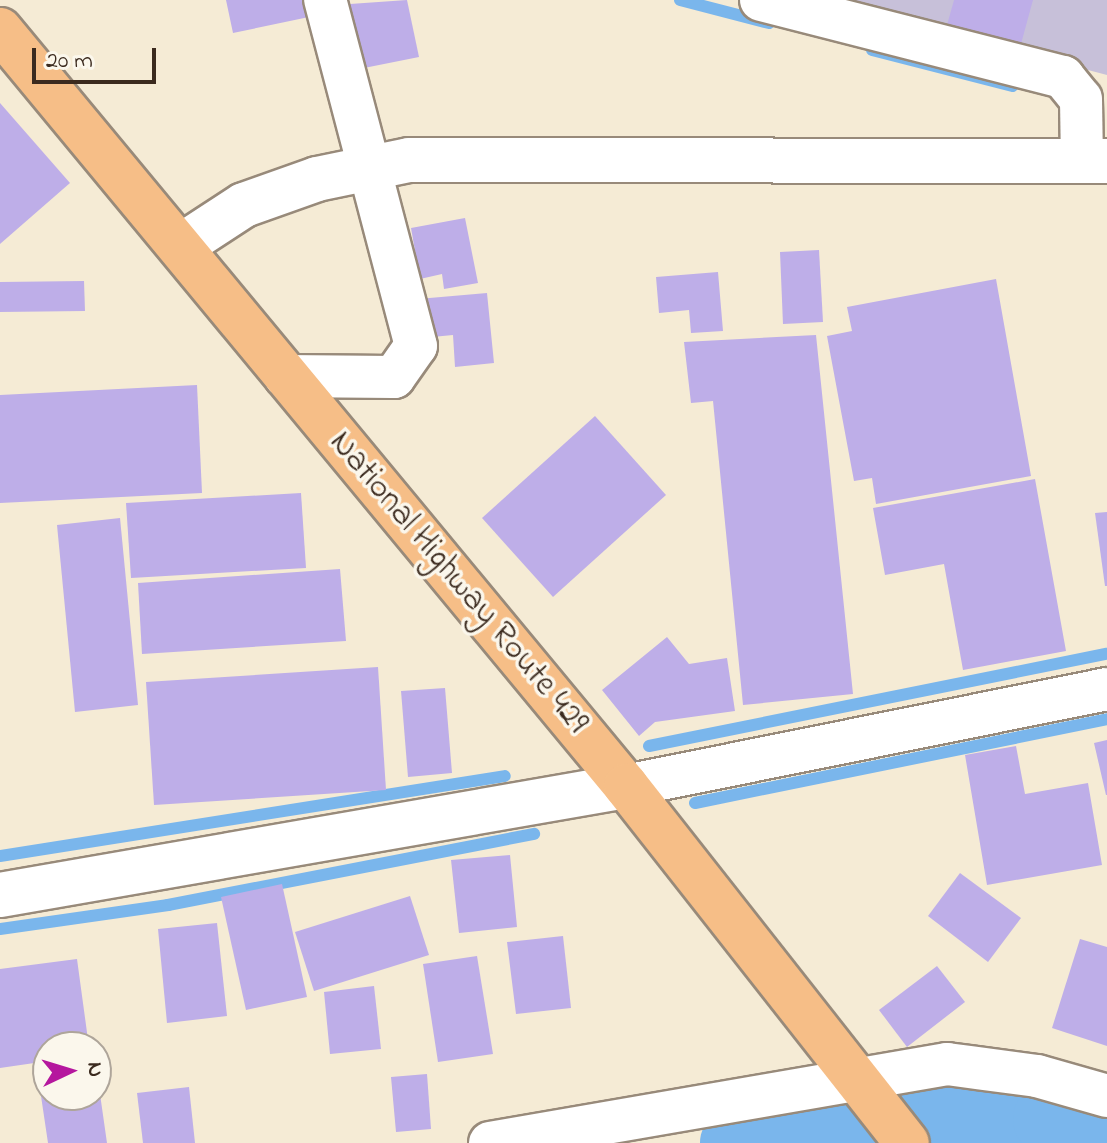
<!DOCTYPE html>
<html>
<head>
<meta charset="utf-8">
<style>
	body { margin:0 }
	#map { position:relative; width:1107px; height:1143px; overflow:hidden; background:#f5ebd5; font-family:"Indie Flower",sans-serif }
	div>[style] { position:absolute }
	.industrial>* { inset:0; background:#c7c0d9 }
	.stream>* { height:12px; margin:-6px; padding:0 6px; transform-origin:6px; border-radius:6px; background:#7ab6ec }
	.river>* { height:74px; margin:-37px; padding:0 37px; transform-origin:37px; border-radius:37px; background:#7ab6ec }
	.building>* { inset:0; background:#beaee8 }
	.roads { filter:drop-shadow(2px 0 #988a7a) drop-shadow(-2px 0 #988a7a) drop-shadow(0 2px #988a7a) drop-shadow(0 -2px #988a7a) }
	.minor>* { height:42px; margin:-21px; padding:0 21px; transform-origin:21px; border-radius:21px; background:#fff }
	.tertiary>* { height:44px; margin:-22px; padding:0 22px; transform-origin:22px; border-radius:22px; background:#fff }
	.trunk>* { height:44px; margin:-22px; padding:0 22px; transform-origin:22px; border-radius:22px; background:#f6be87 }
	span { translate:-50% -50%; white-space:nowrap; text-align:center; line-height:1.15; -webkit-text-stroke:7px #fbf7ec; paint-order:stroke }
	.street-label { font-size:34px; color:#3b2a1e }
	.north { position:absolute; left:32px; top:1031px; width:80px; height:80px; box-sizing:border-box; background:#fbf7ec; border:2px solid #aea59a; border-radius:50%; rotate:86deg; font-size:22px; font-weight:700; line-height:32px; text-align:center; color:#3b2a1e }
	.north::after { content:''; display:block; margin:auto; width:28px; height:36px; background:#b5179e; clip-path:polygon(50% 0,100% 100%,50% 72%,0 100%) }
	.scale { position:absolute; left:32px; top:48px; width:124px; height:36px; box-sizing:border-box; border:4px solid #3b2a1e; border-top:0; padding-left:10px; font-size:24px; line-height:28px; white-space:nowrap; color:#3b2a1e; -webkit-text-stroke:6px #fbf7ec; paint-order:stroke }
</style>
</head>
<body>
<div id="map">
	<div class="industrial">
		<div style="clip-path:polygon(824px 0,1107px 0,1107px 75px)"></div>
	</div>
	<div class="stream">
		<div style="left:680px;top:0;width:92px;rotate:14.5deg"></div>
		<div style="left:872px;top:50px;width:145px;rotate:14.4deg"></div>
		<div style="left:649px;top:746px;width:467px;rotate:-11.4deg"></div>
		<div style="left:695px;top:803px;width:420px;rotate:-11.5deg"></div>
		<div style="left:0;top:856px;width:511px;rotate:-9deg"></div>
		<div style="left:0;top:929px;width:170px;rotate:-8.1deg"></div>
		<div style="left:168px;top:905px;width:373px;rotate:-11deg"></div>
	</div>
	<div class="river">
		<div style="left:737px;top:1143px;width:221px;rotate:-9.4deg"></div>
		<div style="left:955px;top:1107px;width:96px;rotate:7.2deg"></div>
		<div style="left:1050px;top:1119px;width:60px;rotate:18.4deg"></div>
	</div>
	<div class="building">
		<div style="clip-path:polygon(226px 0,306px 0,309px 17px,233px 33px)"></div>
		<div style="clip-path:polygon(407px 0,419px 57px,364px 68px,350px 4px)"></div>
		<div style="clip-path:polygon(954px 0,1033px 0,1021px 44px,947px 25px)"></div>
		<div style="clip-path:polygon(0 103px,70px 183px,0 244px)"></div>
		<div style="clip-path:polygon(465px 218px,478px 283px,444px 289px,442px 274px,420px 279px,411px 228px)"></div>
		<div style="clip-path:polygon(819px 250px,823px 322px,783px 324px,780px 252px)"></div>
		<div style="clip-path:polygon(718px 272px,723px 331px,691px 333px,689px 310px,659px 313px,656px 277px)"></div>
		<div style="clip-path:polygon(996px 279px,1031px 476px,876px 504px,872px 478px,854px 481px,827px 336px,852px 331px,847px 307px)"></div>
		<div style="clip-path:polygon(84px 281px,85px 311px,0 312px,0 282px)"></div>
		<div style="clip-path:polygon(487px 293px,494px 363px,455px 367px,453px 335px,422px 338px,418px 299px)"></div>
		<div style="clip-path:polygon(816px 335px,853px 694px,743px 705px,713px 401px,691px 403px,684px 342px)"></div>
		<div style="clip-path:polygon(197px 385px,202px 493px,0 503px,0 395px)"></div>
		<div style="clip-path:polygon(595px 416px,666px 495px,553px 597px,482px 518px)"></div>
		<div style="clip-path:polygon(1035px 479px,1066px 651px,963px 670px,944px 564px,885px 575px,873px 508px)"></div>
		<div style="clip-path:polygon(301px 493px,306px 568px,131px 578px,126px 503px)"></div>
		<div style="clip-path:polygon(1107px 512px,1107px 586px,1105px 586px,1095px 513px)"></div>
		<div style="clip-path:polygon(120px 518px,138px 705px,75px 712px,57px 525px)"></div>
		<div style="clip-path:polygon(340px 569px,346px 641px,142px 654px,138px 583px)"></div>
		<div style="clip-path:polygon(667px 637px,689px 664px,727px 658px,735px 711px,655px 722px,639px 736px,602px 690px)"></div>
		<div style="clip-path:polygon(378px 667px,386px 790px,154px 805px,146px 682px)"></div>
		<div style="clip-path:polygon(445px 688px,452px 773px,408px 777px,401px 691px)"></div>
		<div style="clip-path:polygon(1107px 740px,1107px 795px,1106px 795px,1094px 743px)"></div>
		<div style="clip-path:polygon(1016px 746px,1025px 794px,1088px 783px,1102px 865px,987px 885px,965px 755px)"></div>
		<div style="clip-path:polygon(510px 855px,517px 927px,459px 933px,451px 860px)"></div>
		<div style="clip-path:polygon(960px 873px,1021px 918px,988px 962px,928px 916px)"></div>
		<div style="clip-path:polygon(282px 884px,307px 997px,246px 1010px,221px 897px)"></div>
		<div style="clip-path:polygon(410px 896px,429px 955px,314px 991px,295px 932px)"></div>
		<div style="clip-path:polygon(217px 923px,227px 1016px,167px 1023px,158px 929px)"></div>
		<div style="clip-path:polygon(563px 936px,571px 1008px,516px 1014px,507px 942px)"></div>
		<div style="clip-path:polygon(1080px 939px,1107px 947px,1107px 1046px,1052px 1028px)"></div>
		<div style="clip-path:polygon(477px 956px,493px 1054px,438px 1062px,423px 964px)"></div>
		<div style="clip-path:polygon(77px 959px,89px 1047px,48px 1047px,48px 1061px,0 1068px,0 969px)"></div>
		<div style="clip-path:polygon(937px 966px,965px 1002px,907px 1047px,879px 1010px)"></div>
		<div style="clip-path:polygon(374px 986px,381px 1049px,330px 1054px,324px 992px)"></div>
		<div style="clip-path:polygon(427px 1074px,431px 1129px,396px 1132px,391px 1077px)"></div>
		<div style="clip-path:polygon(99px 1087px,107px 1143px,48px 1143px,41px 1096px,96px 1095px)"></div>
		<div style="clip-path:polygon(189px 1087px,195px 1143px,143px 1143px,137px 1093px)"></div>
	</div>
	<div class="roads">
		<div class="minor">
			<div style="left:761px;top:0;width:312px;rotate:14.3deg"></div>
			<div style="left:1063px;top:77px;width:28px;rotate:51deg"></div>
			<div style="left:1081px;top:99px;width:62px;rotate:89.1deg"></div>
			<div style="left:285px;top:376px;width:109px;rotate:0.5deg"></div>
			<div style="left:394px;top:377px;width:38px;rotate:-55deg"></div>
			<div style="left:416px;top:346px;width:358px;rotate:-104.7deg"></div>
			<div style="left:626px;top:786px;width:491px;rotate:-11.4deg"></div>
			<div style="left:490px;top:1143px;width:464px;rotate:-9.8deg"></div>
			<div style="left:947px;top:1064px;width:91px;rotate:7.6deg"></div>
			<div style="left:1037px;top:1076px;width:73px;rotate:15.9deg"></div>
		</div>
		<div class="tertiary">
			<div style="left:181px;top:246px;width:75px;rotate:-33.1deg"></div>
			<div style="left:244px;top:205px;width:77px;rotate:-19.6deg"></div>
			<div style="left:317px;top:179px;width:94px;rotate:-11.7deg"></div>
			<div style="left:409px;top:160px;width:698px;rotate:0.08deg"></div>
			<div style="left:0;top:895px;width:635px;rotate:-9.88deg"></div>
		</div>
		<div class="trunk">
			<div style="left:0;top:30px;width:982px;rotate:50.37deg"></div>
			<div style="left:626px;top:786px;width:454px;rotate:51.8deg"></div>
		</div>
	</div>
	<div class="street-label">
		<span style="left:458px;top:583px;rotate:50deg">National Highway Route 429</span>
	</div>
	<div class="north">N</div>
	<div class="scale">20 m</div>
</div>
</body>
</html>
